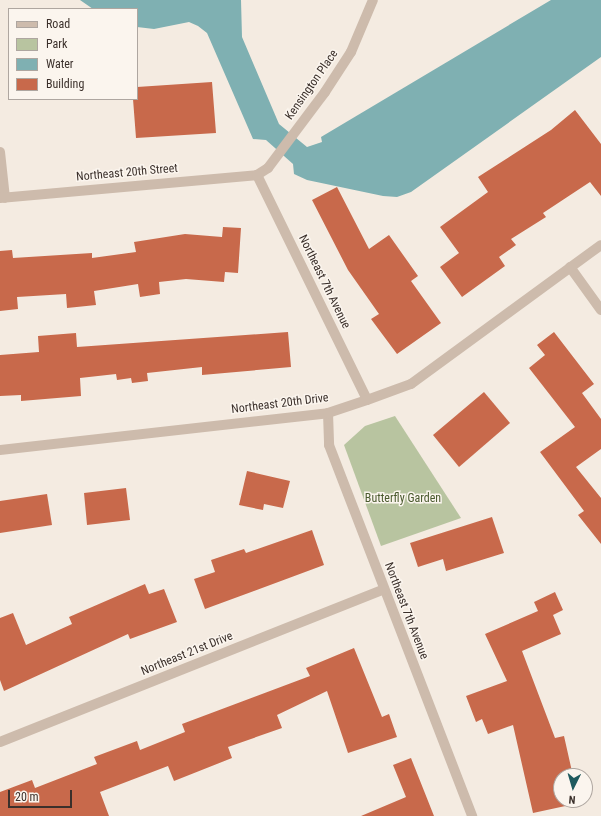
<!DOCTYPE html>
<html>
<head>
<meta charset="utf-8">
<style>
	body { margin:0 }
	#map { position:relative; width:601px; height:816px; overflow:hidden; background:#f4ebe1; font-family:"Roboto Condensed",sans-serif }
	div>[style] { position:absolute }
	.green>* { inset:0; background:#b8c4a0 }
	.water>* { inset:0; background:#7fb0b2 }
	.building>* { inset:0; background:#c8694b }
	.street>* { height:10px; margin:-5px; padding:0 5px; transform-origin:5px; border-radius:5px; background:#cdbbac }
	span { translate:-50% -50%; white-space:nowrap; text-align:center; line-height:1.15; -webkit-text-stroke:3px #fbf5ee; paint-order:stroke }
	.street-label { font-size:12px; color:#3b302b }
	.park-label { font-size:12px; color:#4a5a2e }
	.legend { position:absolute; left:8px; top:8px; width:130px; height:92px; box-sizing:border-box; background:#fbf5ee; border:1px solid #aea6a0; margin:0; padding:5px 7px; list-style:none; font-size:12px; color:#3b302b }
	.legend li { display:flex; align-items:center; gap:8px; height:20px }
	.legend b { width:20px; border:1px solid #aea6a0 }
	.north { position:absolute; left:553px; top:768px; width:40px; height:40px; box-sizing:border-box; background:#fbf5ee; border:1px solid #aea6a0; border-radius:50%; rotate:185deg; font-size:11px; font-weight:700; line-height:16px; text-align:center; color:#3b302b }
	.north::after { content:''; display:block; margin:auto; width:14px; height:18px; background:#1f5a5e; clip-path:polygon(50% 0,100% 100%,50% 72%,0 100%) }
	.scale { position:absolute; left:8px; top:790px; width:64px; height:18px; box-sizing:border-box; border:2px solid #3b302b; border-top:0; padding-left:5px; font-size:12px; line-height:14px; white-space:nowrap; color:#3b302b; -webkit-text-stroke:3px #fbf5ee; paint-order:stroke }
</style>
</head>
<body>
<div id="map">
	<div class="green">
		<div style="clip-path:polygon(395px 416px,461px 518px,381px 546px,344px 445px,365px 426px)"></div>
	</div>
	<div class="water">
		<div style="clip-path:polygon(80px 0,241px 0,242px 37px,279px 124px,307px 147px,322px 142px,321px 137px,551px 0,601px 0,601px 57px,411px 192px,397px 197px,383px 196px,307px 180px,294px 174px,293px 164px,266px 140px,253px 139px,207px 33px,198px 26px,189px 22px,154px 29px,137px 27px,137px 9px,93px 9px)"></div>
	</div>
	<div class="building">
		<div style="clip-path:polygon(212px 82px,216px 133px,136px 138px,133px 99px,137px 99px,137px 87px)"></div>
		<div style="clip-path:polygon(575px 110px,601px 144px,601px 196px,590px 182px,543px 213px,546px 217px,511px 239px,516px 245px,499px 257px,505px 266px,462px 297px,440px 267px,459px 253px,440px 227px,488px 192px,478px 177px,551px 130px)"></div>
		<div style="clip-path:polygon(337px 187px,369px 249px,389px 235px,418px 276px,411px 281px,441px 323px,397px 354px,371px 319px,379px 314px,348px 270px,312px 200px)"></div>
		<div style="clip-path:polygon(223px 227px,241px 228px,238px 273px,225px 272px,224px 282px,186px 279px,159px 282px,160px 294px,140px 297px,138px 284px,94px 291px,96px 305px,67px 308px,66px 294px,17px 297px,18px 309px,0 311px,0 251px,12px 250px,13px 258px,92px 253px,92px 258px,136px 252px,134px 242px,185px 234px,222px 237px)"></div>
		<div style="clip-path:polygon(288px 332px,291px 367px,202px 375px,202px 367px,147px 373px,148px 381px,132px 383px,131px 378px,117px 380px,116px 374px,80px 378px,81px 396px,21px 401px,21px 395px,0 396px,0 355px,39px 352px,38px 336px,76px 333px,77px 347px)"></div>
		<div style="clip-path:polygon(554px 332px,594px 384px,582px 393px,601px 419px,601px 449px,576px 467px,601px 498px,601px 544px,578px 515px,584px 511px,540px 452px,575px 427px,529px 368px,545px 355px,537px 345px)"></div>
		<div style="clip-path:polygon(484px 392px,510px 423px,459px 467px,433px 435px)"></div>
		<div style="clip-path:polygon(247px 471px,290px 481px,283px 508px,264px 504px,263px 510px,239px 505px)"></div>
		<div style="clip-path:polygon(126px 488px,130px 520px,87px 525px,84px 493px)"></div>
		<div style="clip-path:polygon(47px 494px,52px 525px,0 533px,0 501px)"></div>
		<div style="clip-path:polygon(492px 517px,504px 553px,446px 571px,443px 559px,418px 567px,410px 543px)"></div>
		<div style="clip-path:polygon(312px 530px,324px 565px,205px 609px,194px 579px,215px 572px,211px 560px,244px 549px,246px 553px)"></div>
		<div style="clip-path:polygon(145px 584px,149px 594px,164px 589px,177px 622px,130px 639px,128px 634px,4px 691px,0 680px,0 618px,13px 613px,26px 645px,72px 624px,69px 617px)"></div>
		<div style="clip-path:polygon(555px 592px,563px 610px,553px 615px,561px 634px,522px 651px,555px 738px,564px 736px,573px 776px,561px 776px,561px 800px,569px 800px,570px 805px,533px 813px,513px 725px,488px 734px,482px 719px,476px 722px,466px 696px,507px 681px,485px 634px,538px 611px,534px 602px)"></div>
		<div style="clip-path:polygon(354px 648px,382px 717px,389px 714px,397px 737px,348px 753px,327px 691px,277px 715px,282px 728px,228px 747px,232px 758px,174px 781px,168px 766px,100px 792px,109px 816px,0 816px,0 792px,32px 780px,35px 788px,97px 764px,94px 757px,137px 741px,140px 750px,185px 732px,182px 724px,310px 676px,306px 668px)"></div>
		<div style="clip-path:polygon(411px 758px,434px 816px,361px 816px,406px 797px,393px 765px)"></div>
	</div>
	<div class="street">
		<div style="left:0;top:152px;width:46px;rotate:83.8deg"></div>
		<div style="left:257px;top:175px;width:250px;rotate:63.9deg"></div>
		<div style="left:0;top:198px;width:258px;rotate:-5.1deg"></div>
		<div style="left:257px;top:175px;width:13px;rotate:-32deg"></div>
		<div style="left:268px;top:168px;width:95px;rotate:-53.1deg"></div>
		<div style="left:325px;top:92px;width:48px;rotate:-57deg"></div>
		<div style="left:351px;top:52px;width:56px;rotate:-67.1deg"></div>
		<div style="left:570px;top:267px;width:53px;rotate:54.2deg"></div>
		<div style="left:328px;top:413px;width:32px;rotate:88deg"></div>
		<div style="left:329px;top:445px;width:398px;rotate:68.9deg"></div>
		<div style="left:0;top:450px;width:330px;rotate:-6.4deg"></div>
		<div style="left:328px;top:413px;width:41px;rotate:-18.4deg"></div>
		<div style="left:367px;top:400px;width:47px;rotate:-20deg"></div>
		<div style="left:411px;top:384px;width:235px;rotate:-36.2deg"></div>
		<div style="left:0;top:742px;width:413px;rotate:-21.7deg"></div>
	</div>
	<div class="street-label">
		<span style="left:312px;top:85px;rotate:-55deg">Kensington Place</span>
		<span style="left:127px;top:173px;rotate:-5deg">Northeast 20th Street</span>
		<span style="left:324px;top:282px;rotate:64deg">Northeast 7th Avenue</span>
		<span style="left:280px;top:404px;rotate:-7deg">Northeast 20th Drive</span>
		<span style="left:406px;top:611px;rotate:69deg">Northeast 7th Avenue</span>
		<span style="left:187px;top:654px;rotate:-22deg">Northeast 21st Drive</span>
	</div>
	<div class="park-label">
		<span style="left:403px;top:499px">Butterfly Garden</span>
	</div>
	<ul class="legend">
	<li><b style="height:5px;background:#cdbbac"></b>Road</li>
	<li><b style="height:11px;background:#b8c4a0"></b>Park</li>
	<li><b style="height:11px;background:#7fb0b2"></b>Water</li>
	<li><b style="height:11px;background:#c8694b"></b>Building</li>
	</ul>
	<div class="north">N</div>
	<div class="scale">20 m</div>
</div>
</body>
</html>
